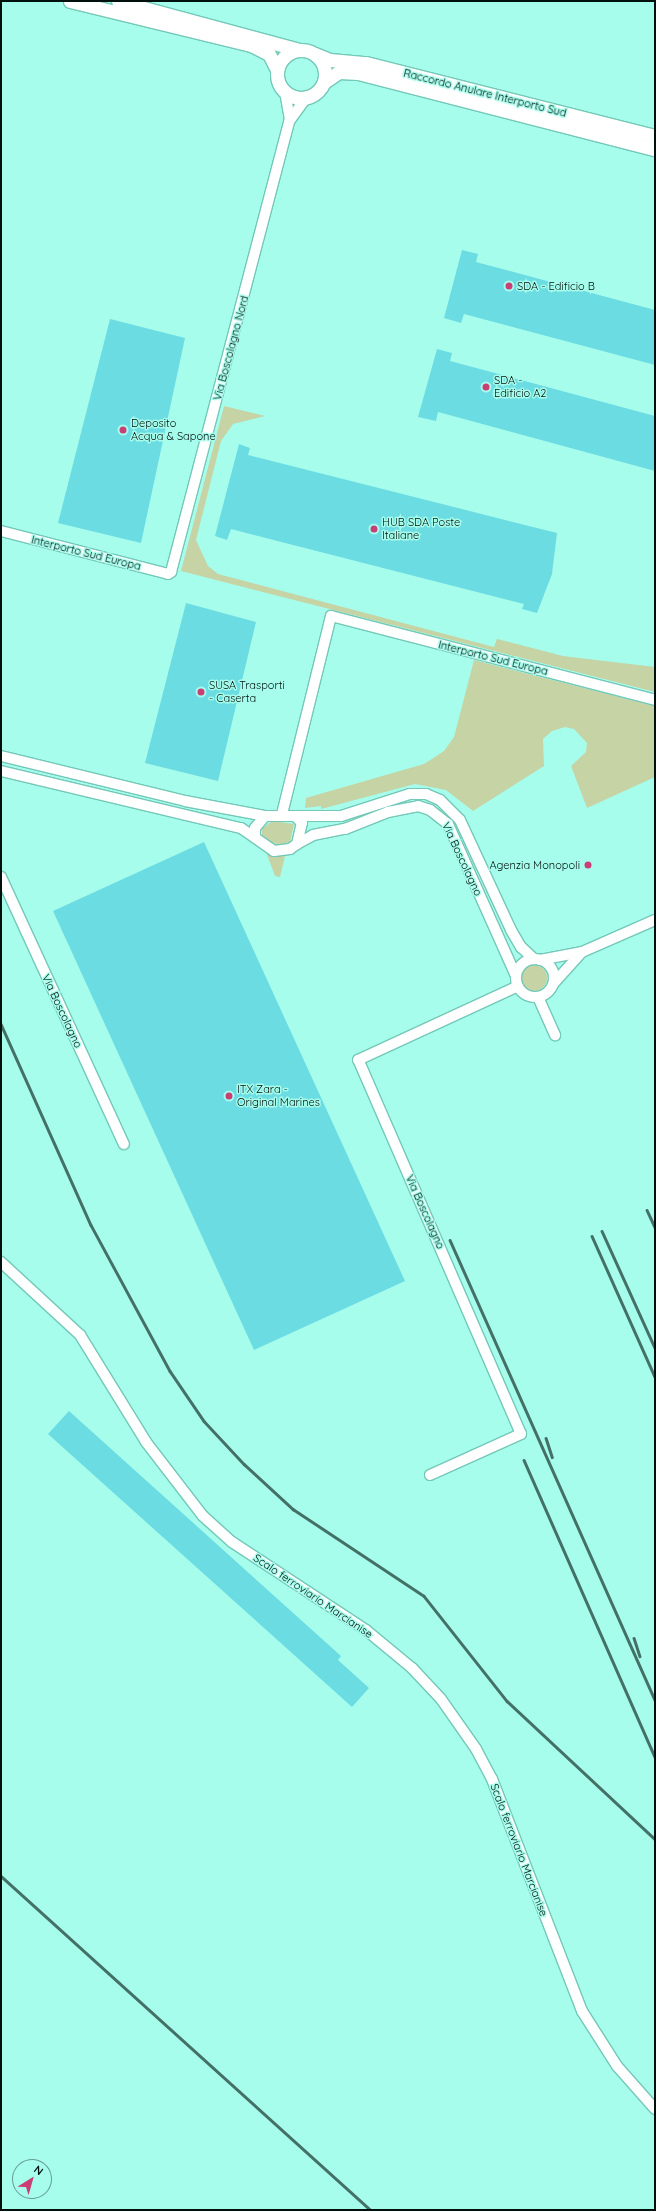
<!DOCTYPE html>
<html>
<head>
<meta charset="utf-8">
<style>
	body { margin:0 }
	#map { position:relative; width:656px; height:2211px; overflow:hidden; background:#a7fdec; font-family:Quicksand,sans-serif }
	div>[style] { position:absolute }
	.green>* { inset:0; background:#c5d3a5 }
	.round { border-radius:50% }
	.building>* { inset:0; background:#6cdce3 }
	.roads { filter:drop-shadow(1px 0 #73c8b8) drop-shadow(-1px 0 #73c8b8) drop-shadow(0 1px #73c8b8) drop-shadow(0 -1px #73c8b8) }
	.minor>* { height:10px; margin:-5px; padding:0 5px; transform-origin:5px; border-radius:5px; background:#fff }
	.minor>.ring { margin:-5px; padding:0; box-sizing:content-box; background:none; border:10px solid #fff; border-radius:50% }
	.major>* { height:13px; margin:-6.5px; padding:0 6.5px; transform-origin:6.5px; border-radius:6.5px; background:#fff }
	.major>.ring { margin:-6.5px; padding:0; box-sizing:content-box; background:none; border:13px solid #fff; border-radius:50% }
	.rail>* { height:2.5px; margin:-1.25px; padding:0 1.25px; transform-origin:1.25px; border-radius:1.25px; background:#447167 }
	.dots>* { width:11px; height:11px; translate:-50% -50%; box-sizing:border-box; border:2px solid #a7fdec; border-radius:50% }
	span { translate:-50% -50%; white-space:nowrap; text-align:center; line-height:1.15; -webkit-text-stroke:3px #a7fdec; paint-order:stroke }
	.street-label { font-size:11px; color:#00100c }
	.poi-label { font-size:11px; color:#00100c }
	.left { translate:0 -50%; text-align:left }
	.right { translate:-100% -50%; text-align:right }
	.frame { position:absolute; inset:0; border:2px solid #00100c; pointer-events:none }
	.north { position:absolute; left:12px; top:2159px; width:40px; height:40px; box-sizing:border-box; background:#a7fdec; border:1px solid #649e92; border-radius:50%; rotate:37deg; font-size:11px; font-weight:700; line-height:16px; text-align:center; color:#00100c }
	.north::after { content:''; display:block; margin:auto; width:14px; height:18px; background:#c93e74; clip-path:polygon(50% 0,100% 100%,50% 72%,0 100%) }
</style>
</head>
<body>
<div id="map">
	<div class="green">
		<div style="clip-path:polygon(224px 406px,265px 416px,233px 424px,221px 441px,196px 540px,208px 566px,218px 574px,494px 647px,497px 639px,563px 656px,655px 667px,655px 692px,181px 571px)"></div>
		<div style="clip-path:polygon(474px 660px,655px 706px,655px 777px,587px 808px,571px 766px,586px 752px,587px 743px,574px 729px,565px 727px,552px 731px,543px 739px,544px 766px,473px 811px,446px 790px,415px 784px,321px 809px,321px 806px,305px 808px,306px 798px,424px 764px,444px 751px,454px 737px)"></div>
		<div style="clip-path:polygon(272px 821px,294px 824px,290px 842px,279px 845px,262px 838px,262px 829px)"></div>
		<div style="clip-path:polygon(266px 852px,285px 856px,280px 877px,275px 876px)"></div>
		<div class="round" style="left:521px;top:965px;width:26px;height:26px"></div>
	</div>
	<div class="building">
		<div style="clip-path:polygon(462px 250px,478px 254px,476px 262px,655px 310px,655px 365px,464px 314px,461px 323px,444px 318px)"></div>
		<div style="clip-path:polygon(110px 319px,185px 338px,141px 543px,58px 523px)"></div>
		<div style="clip-path:polygon(437px 349px,452px 353px,450px 361px,655px 416px,655px 471px,438px 412px,436px 421px,418px 417px)"></div>
		<div style="clip-path:polygon(239px 444px,250px 448px,248px 455px,557px 533px,552px 574px,537px 613px,522px 609px,524px 604px,231px 529px,227px 540px,215px 536px)"></div>
		<div style="clip-path:polygon(186px 603px,256px 622px,218px 781px,145px 763px)"></div>
		<div style="clip-path:polygon(204px 842px,405px 1281px,254px 1350px,53px 911px)"></div>
		<div style="clip-path:polygon(69px 1411px,341px 1656px,338px 1660px,369px 1688px,352px 1707px,48px 1434px)"></div>
	</div>
	<div class="roads">
		<div class="minor">
			<div style="left:290px;top:120px;width:29px;rotate:-54deg"></div>
			<div style="left:1px;top:531px;width:172px;rotate:14.4deg"></div>
			<div style="left:168px;top:574px;width:4px;rotate:-34deg"></div>
			<div style="left:171px;top:572px;width:467px;rotate:-75.3deg"></div>
			<div style="left:290px;top:120px;width:28px;rotate:-100deg"></div>
			<div style="left:1px;top:756px;width:189px;rotate:13.7deg"></div>
			<div style="left:185px;top:801px;width:81px;rotate:10.6deg"></div>
			<div style="left:1px;top:771px;width:247px;rotate:13.4deg"></div>
			<div style="left:241px;top:828px;width:40px;rotate:34.9deg"></div>
			<div style="left:274px;top:851px;width:16px;rotate:-7deg"></div>
			<div style="left:290px;top:849px;width:9px;rotate:-36deg"></div>
			<div style="left:297px;top:844px;width:22px;rotate:-77deg"></div>
			<div style="left:302px;top:823px;width:10px;rotate:-135deg"></div>
			<div style="left:295px;top:816px;width:30px;rotate:180deg"></div>
			<div style="left:265px;top:816px;width:16px;rotate:130deg"></div>
			<div style="left:255px;top:828px;width:9px;rotate:90deg"></div>
			<div style="left:282px;top:814px;width:204px;rotate:-76.1deg"></div>
			<div style="left:331px;top:616px;width:335px;rotate:14.5deg"></div>
			<div style="left:295px;top:816px;width:46px"></div>
			<div style="left:341px;top:816px;width:72px;rotate:-17.7deg"></div>
			<div style="left:410px;top:794px;width:16px"></div>
			<div style="left:426px;top:794px;width:15px;rotate:23deg"></div>
			<div style="left:440px;top:800px;width:28px;rotate:45deg"></div>
			<div style="left:460px;top:820px;width:121px;rotate:65.1deg"></div>
			<div style="left:511px;top:930px;width:20px;rotate:60deg"></div>
			<div style="left:521px;top:947px;width:18px;rotate:43deg"></div>
			<div style="left:297px;top:844px;width:18px;rotate:-29deg"></div>
			<div style="left:313px;top:835px;width:33px;rotate:-11deg"></div>
			<div style="left:345px;top:829px;width:46px;rotate:-21.6deg"></div>
			<div style="left:388px;top:812px;width:31px;rotate:-11deg"></div>
			<div style="left:418px;top:806px;width:13px;rotate:18deg"></div>
			<div style="left:430px;top:810px;width:23px;rotate:38deg"></div>
			<div style="left:448px;top:824px;width:167px;rotate:65.9deg"></div>
			<div style="left:1px;top:877px;width:294px;rotate:65.3deg"></div>
			<div class="ring" style="left:516px;top:959px;width:28px;height:28px"></div>
			<div style="left:540px;top:960px;width:43px;rotate:-10.8deg"></div>
			<div style="left:582px;top:952px;width:80px;rotate:-23.7deg"></div>
			<div style="left:554px;top:983px;width:38px;rotate:-48deg"></div>
			<div style="left:538px;top:997px;width:42px;rotate:65.9deg"></div>
			<div style="left:1px;top:1262px;width:108px;rotate:42.7deg"></div>
			<div style="left:80px;top:1335px;width:126px;rotate:58.3deg"></div>
			<div style="left:146px;top:1442px;width:93px;rotate:52.4deg"></div>
			<div style="left:203px;top:1516px;width:39px;rotate:42deg"></div>
			<div style="left:232px;top:1542px;width:160px;rotate:33.3deg"></div>
			<div style="left:366px;top:1630px;width:60px;rotate:39.6deg"></div>
			<div style="left:412px;top:1668px;width:42px;rotate:46.9deg"></div>
			<div style="left:441px;top:1699px;width:61px;rotate:55deg"></div>
			<div style="left:476px;top:1749px;width:34px;rotate:62deg"></div>
			<div style="left:492px;top:1779px;width:249px;rotate:68.8deg"></div>
			<div style="left:582px;top:2011px;width:65px;rotate:57.5deg"></div>
			<div style="left:617px;top:2066px;width:57px;rotate:48.5deg"></div>
			<div style="left:430px;top:1475px;width:100px;rotate:-24.3deg"></div>
			<div style="left:521px;top:1434px;width:408px;rotate:-113.5deg"></div>
			<div style="left:358px;top:1060px;width:176px;rotate:-24.8deg"></div>
		</div>
		<div class="major">
			<div style="left:70px;top:1px;width:186px;rotate:13.7deg"></div>
			<div style="left:251px;top:45px;width:20px;rotate:27deg"></div>
			<div style="left:269px;top:54px;width:18px;rotate:63deg"></div>
			<div style="left:118px;top:1px;width:188px;rotate:15.1deg"></div>
			<div class="ring" style="left:277px;top:50px;width:35px;height:35px"></div>
			<div style="left:315px;top:54px;width:16px;rotate:22deg"></div>
			<div style="left:330px;top:60px;width:36px;rotate:5deg"></div>
			<div style="left:366px;top:63px;width:298px;rotate:14.2deg"></div>
			<div style="left:324px;top:82px;width:18px;rotate:-34deg"></div>
			<div style="left:339px;top:72px;width:19px;rotate:3deg"></div>
			<div style="left:358px;top:73px;width:307px;rotate:14.4deg"></div>
		</div>
	</div>
	<div class="rail">
		<div style="left:1px;top:1024px;width:220px;rotate:65.9deg"></div>
		<div style="left:91px;top:1225px;width:166px;rotate:61.6deg"></div>
		<div style="left:170px;top:1371px;width:60px;rotate:55.8deg"></div>
		<div style="left:204px;top:1421px;width:59px;rotate:47.1deg"></div>
		<div style="left:244px;top:1464px;width:67px;rotate:42.6deg"></div>
		<div style="left:293px;top:1509px;width:157px;rotate:33.6deg"></div>
		<div style="left:424px;top:1596px;width:134px;rotate:51.7deg"></div>
		<div style="left:507px;top:1701px;width:202px;rotate:43deg"></div>
		<div style="left:647px;top:1210px;width:19px;rotate:65deg"></div>
		<div style="left:602px;top:1231px;width:128px;rotate:65.6deg"></div>
		<div style="left:592px;top:1236px;width:154px;rotate:65.9deg"></div>
		<div style="left:450px;top:1240px;width:504px;rotate:65.98deg"></div>
		<div style="left:546px;top:1438px;width:20px;rotate:72deg"></div>
		<div style="left:524px;top:1460px;width:325px;rotate:66.2deg"></div>
		<div style="left:634px;top:1638px;width:19px;rotate:72deg"></div>
		<div style="left:1px;top:1876px;width:498px;rotate:42.1deg"></div>
	</div>
	<div class="dots">
		<div style="left:509px;top:286px;background:#c93e74"></div>
		<div style="left:486px;top:387px;background:#c93e74"></div>
		<div style="left:123px;top:430px;background:#c93e74"></div>
		<div style="left:374px;top:529px;background:#c93e74"></div>
		<div style="left:201px;top:692px;background:#c93e74"></div>
		<div style="left:588px;top:865px;background:#c93e74"></div>
		<div style="left:229px;top:1096px;background:#c93e74"></div>
	</div>
	<div class="street-label">
		<span style="left:485px;top:93px;rotate:14deg">Raccordo Anulare Interporto Sud</span>
		<span style="left:231px;top:348px;rotate:-75deg">Via Boscolagno Nord</span>
		<span style="left:86px;top:553px;rotate:14deg">Interporto Sud Europa</span>
		<span style="left:493px;top:658px;rotate:14deg">Interporto Sud Europa</span>
		<span style="left:462px;top:859px;rotate:65deg">Via Boscolagno</span>
		<span style="left:62px;top:1011px;rotate:65deg">Via Boscolagno</span>
		<span style="left:425px;top:1212px;rotate:66deg">Via Boscolagno</span>
		<span style="left:313px;top:1596px;rotate:34deg">Scalo ferroviario Marcianise</span>
		<span style="left:519px;top:1850px;rotate:69deg">Scalo ferroviario Marcianise</span>
	</div>
	<div class="poi-label">
		<span class="left" style="left:517px;top:286px">SDA - Edificio B</span>
		<span class="left" style="left:494px;top:387px">SDA -<br>Edificio A2</span>
		<span class="left" style="left:131px;top:430px">Deposito<br>Acqua &amp; Sapone</span>
		<span class="left" style="left:382px;top:529px">HUB SDA Poste<br>Italiane</span>
		<span class="left" style="left:209px;top:692px">SUSA Trasporti<br>- Caserta</span>
		<span class="right" style="left:580px;top:865px">Agenzia Monopoli</span>
		<span class="left" style="left:237px;top:1096px">ITX Zara -<br>Original Marines</span>
	</div>
	<div class="frame"></div>
	<div class="north">N</div>
</div>
</body>
</html>
